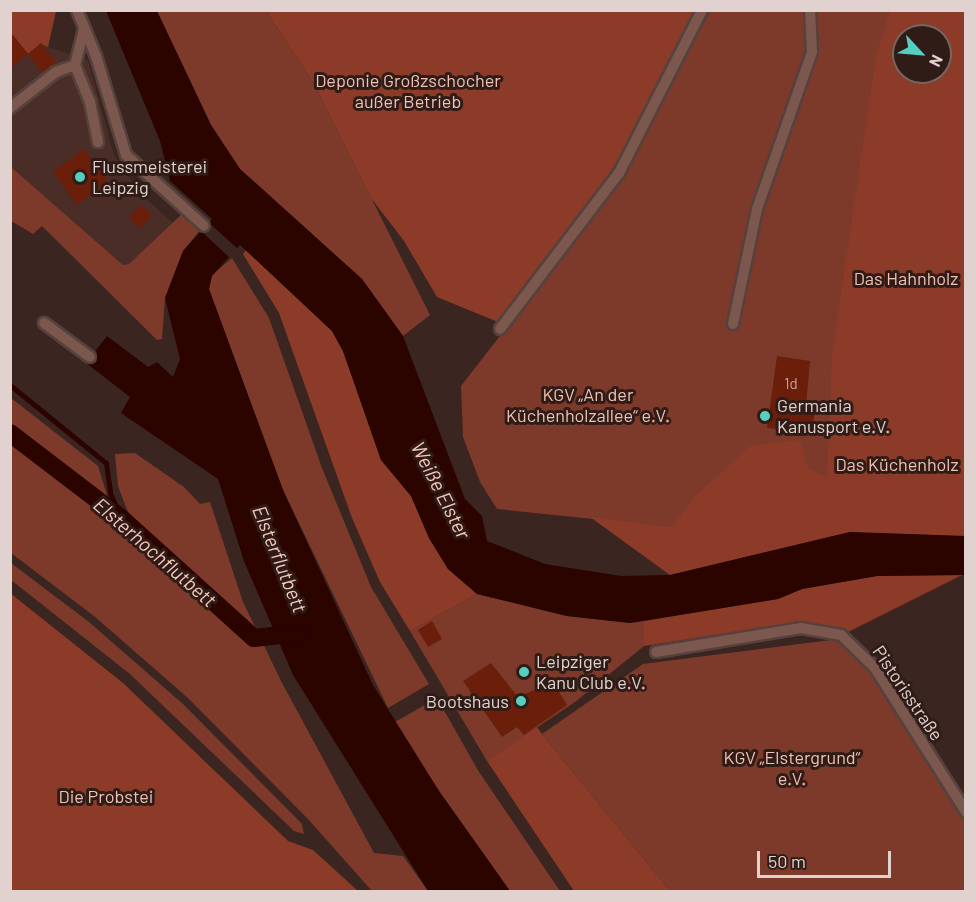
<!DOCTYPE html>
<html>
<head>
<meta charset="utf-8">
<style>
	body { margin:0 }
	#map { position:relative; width:976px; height:902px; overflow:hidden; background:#3b2520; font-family:Barlow,sans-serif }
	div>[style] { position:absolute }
	.built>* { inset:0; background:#492d26 }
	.green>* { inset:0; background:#7d3a2a }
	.forest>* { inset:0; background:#8b3b28 }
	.water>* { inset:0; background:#2b0400 }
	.pier>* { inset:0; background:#3b2520 }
	.stream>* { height:5px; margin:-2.5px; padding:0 2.5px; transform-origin:2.5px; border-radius:2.5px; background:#2b0400 }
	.canal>* { height:18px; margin:-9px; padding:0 9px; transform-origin:9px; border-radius:9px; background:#2b0400 }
	.building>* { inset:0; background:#6b1e0a }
	.roads { filter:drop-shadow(2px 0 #56413c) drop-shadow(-2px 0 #56413c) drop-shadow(0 2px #56413c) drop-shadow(0 -2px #56413c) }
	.service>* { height:10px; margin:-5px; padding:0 5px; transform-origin:5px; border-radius:5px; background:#7c574e }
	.dots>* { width:16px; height:16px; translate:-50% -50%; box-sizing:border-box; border:3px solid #301c17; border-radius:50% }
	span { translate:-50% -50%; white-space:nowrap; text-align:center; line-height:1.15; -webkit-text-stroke:6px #301c17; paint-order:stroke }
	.number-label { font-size:15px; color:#c4a59e }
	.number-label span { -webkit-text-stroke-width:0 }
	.park-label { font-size:18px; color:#f0c1b5 }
	.poi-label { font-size:18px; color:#e1d2cf }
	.left { translate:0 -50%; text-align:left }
	.right { translate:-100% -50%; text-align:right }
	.street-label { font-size:18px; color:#e1d2cf }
	.water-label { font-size:20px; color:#f8c8bc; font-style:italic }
	.frame { position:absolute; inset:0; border:12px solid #e1d2cf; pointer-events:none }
	.north { position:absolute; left:892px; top:24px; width:60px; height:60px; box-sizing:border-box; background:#301c17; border:2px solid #776561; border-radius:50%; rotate:116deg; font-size:16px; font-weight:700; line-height:24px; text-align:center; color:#e1d2cf }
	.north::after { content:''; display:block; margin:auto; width:21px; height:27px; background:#58cec0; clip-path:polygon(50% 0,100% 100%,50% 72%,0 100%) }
	.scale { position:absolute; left:757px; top:851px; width:134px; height:27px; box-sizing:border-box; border:3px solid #e1d2cf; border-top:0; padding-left:8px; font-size:18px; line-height:21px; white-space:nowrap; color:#e1d2cf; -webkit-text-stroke:4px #301c17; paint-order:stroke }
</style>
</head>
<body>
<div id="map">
	<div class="built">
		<div style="clip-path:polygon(11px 11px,56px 11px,48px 47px,88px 60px,114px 155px,140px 193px,174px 224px,129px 264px,123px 265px,11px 167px)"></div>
	</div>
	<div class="green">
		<div style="clip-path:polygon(157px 11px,266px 11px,313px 82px,430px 315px,403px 336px,362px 279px,240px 169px,211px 125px)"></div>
		<div style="clip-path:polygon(evenodd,710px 11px,965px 11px,965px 536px,850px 532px,826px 537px,671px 527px,497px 509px,480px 482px,463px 437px,461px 386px,623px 178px,710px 11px,904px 36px,940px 36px,940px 72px,904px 72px,904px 36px)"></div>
		<div style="clip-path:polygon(11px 167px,123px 265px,129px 264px,182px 214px,200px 230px,183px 251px,165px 298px,162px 339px,157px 340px,42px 226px,33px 234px,11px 221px)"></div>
		<div style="clip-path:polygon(232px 258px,269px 318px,322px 468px,371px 587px,429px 684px,388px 708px,283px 490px,209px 289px,212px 275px)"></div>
		<div style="clip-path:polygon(11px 398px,98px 466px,111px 508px,127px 521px,129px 515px,118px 486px,115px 454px,135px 453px,184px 487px,200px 504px,210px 502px,243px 602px,281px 681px,374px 853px,403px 856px,428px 891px,372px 891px,308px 819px,188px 698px,94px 616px,11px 553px)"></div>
		<div style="clip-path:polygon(11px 563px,89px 622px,183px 704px,302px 824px,304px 834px,294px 831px,130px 674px,11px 580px)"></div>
		<div style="clip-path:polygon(477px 594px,567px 616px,630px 623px,644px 621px,644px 646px,575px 702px,487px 761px,410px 631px)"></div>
		<div style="clip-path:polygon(841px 635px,859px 649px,965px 812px,965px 891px,670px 891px,542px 734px,643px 664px,831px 640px)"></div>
		<div style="clip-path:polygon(437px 698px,479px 772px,560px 891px,510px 891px,439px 791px,395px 722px)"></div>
	</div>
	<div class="forest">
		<div style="clip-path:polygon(11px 11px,56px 11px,48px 47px,41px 44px,28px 54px,13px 35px,11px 37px)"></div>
		<div style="clip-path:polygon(266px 11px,697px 11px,612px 170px,498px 322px,437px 297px,404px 241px,371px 198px,313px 82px)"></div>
		<div style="clip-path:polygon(evenodd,890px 11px,965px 11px,965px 536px,850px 532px,670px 575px,590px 517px,672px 527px,694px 497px,752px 445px,800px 440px,808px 468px,827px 478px,832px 355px,876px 56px,890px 11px,904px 36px,940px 36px,940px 72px,904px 72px,904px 36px)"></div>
		<div style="clip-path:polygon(246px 250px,332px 331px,343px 351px,381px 460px,411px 496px,429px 538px,448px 569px,477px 594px,410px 631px,380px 582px,352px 518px,279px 313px,243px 254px)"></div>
		<div style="clip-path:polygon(962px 575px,846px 633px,803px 621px,644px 646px,644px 621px,778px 599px,802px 589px,877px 576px)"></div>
		<div style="clip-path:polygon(10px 593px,123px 683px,288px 841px,313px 850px,358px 891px,11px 891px)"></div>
		<div style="clip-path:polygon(537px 727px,542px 734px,670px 891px,574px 891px,487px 761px)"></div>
	</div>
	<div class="water">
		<div style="clip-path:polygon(106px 11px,157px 11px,211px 125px,240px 169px,362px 279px,403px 336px,465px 499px,482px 516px,487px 541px,545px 564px,621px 576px,670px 575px,850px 532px,965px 536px,965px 575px,877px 576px,802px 589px,778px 599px,630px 623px,567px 616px,477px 594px,448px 569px,429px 538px,411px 496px,381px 460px,343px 351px,332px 331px,240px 245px,212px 276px,209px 289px,283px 490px,373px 685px,439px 791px,510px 891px,428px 891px,293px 675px,244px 561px,218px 479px,121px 413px,130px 397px,86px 363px,107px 336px,148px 367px,157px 362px,173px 377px,180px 359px,165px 298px,183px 251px,212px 219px,170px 181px,160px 141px)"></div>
	</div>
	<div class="pier">
		<div style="clip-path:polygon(208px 222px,238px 249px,230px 258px,200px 230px)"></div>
	</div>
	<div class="stream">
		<div style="left:10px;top:385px;width:124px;rotate:39.1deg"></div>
		<div style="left:106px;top:463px;width:30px;rotate:82deg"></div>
		<div style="left:110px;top:493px;width:27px;rotate:66deg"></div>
	</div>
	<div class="canal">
		<div style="left:10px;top:433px;width:140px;rotate:37.4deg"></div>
		<div style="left:121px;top:518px;width:179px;rotate:42.1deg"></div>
		<div style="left:254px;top:638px;width:44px;rotate:-6.5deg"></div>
	</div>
	<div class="building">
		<div style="clip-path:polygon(10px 32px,28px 54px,10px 68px)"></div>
		<div style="clip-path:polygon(41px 43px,57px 64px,43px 73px,28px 54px)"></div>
		<div style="clip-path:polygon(84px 149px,108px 181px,77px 205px,53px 172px)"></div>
		<div style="clip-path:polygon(142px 205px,152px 216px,139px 228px,129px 217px)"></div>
		<div style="clip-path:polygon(777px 356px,810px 361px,806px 406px,815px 408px,812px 433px,767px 428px)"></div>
		<div style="clip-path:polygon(432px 621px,442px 639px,428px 647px,418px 630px)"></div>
		<div style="clip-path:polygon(491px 663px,518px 697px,553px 682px,567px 705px,524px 735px,517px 727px,502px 737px,463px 681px)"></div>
	</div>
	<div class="roads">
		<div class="service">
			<div style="left:77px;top:10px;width:50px;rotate:67.6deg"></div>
			<div style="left:96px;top:56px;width:103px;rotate:73.1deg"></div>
			<div style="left:126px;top:155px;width:105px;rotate:42.3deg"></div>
			<div style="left:84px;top:29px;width:37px;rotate:104deg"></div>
			<div style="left:75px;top:65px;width:40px;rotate:68deg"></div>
			<div style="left:90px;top:102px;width:41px;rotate:78.7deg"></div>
			<div style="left:10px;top:108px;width:58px;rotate:-38deg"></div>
			<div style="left:56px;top:72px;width:20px;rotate:-20deg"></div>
			<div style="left:44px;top:323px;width:57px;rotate:36.5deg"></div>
			<div style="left:733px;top:324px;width:117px;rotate:-78.2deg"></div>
			<div style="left:757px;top:209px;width:166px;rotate:-70.7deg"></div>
			<div style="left:812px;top:52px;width:42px;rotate:-92.7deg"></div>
			<div style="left:500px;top:329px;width:196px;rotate:-52.7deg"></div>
			<div style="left:619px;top:173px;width:183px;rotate:-63deg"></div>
			<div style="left:656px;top:652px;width:147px;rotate:-9.4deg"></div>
			<div style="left:801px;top:628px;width:41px;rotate:9.9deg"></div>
			<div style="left:841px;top:635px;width:47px;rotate:44.1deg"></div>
			<div style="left:875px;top:668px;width:170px;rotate:57.7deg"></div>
		</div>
	</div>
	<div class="dots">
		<div style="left:80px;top:177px;background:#58cec0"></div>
		<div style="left:765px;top:416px;background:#58cec0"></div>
		<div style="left:524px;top:672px;background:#58cec0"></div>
		<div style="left:521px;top:701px;background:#58cec0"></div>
	</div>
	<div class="number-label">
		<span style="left:791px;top:384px">1d</span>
	</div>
	<div class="park-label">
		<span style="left:408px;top:91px">Deponie Großzschocher<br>außer Betrieb</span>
		<span style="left:906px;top:278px">Das Hahnholz</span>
		<span style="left:588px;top:405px">KGV „An der<br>Küchenholzallee“ e.V.</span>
		<span style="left:897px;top:464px">Das Küchenholz</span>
		<span style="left:792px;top:768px">KGV „Elstergrund“<br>e.V.</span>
		<span style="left:106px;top:796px">Die Probstei</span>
	</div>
	<div class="poi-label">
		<span class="left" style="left:92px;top:177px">Flussmeisterei<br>Leipzig</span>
		<span class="left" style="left:777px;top:416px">Germania<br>Kanusport e.V.</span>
		<span class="left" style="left:536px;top:672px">Leipziger<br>Kanu Club e.V.</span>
		<span class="right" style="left:509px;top:701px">Bootshaus</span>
	</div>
	<div class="street-label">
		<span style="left:908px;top:693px;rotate:56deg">Pistorisstraße</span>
	</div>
	<div class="water-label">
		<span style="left:441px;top:490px;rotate:63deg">Weiße Elster</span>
		<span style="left:155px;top:552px;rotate:41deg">Elsterhochflutbett</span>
		<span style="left:280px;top:559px;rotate:68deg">Elsterflutbett</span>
	</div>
	<div class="frame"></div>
	<div class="north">N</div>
	<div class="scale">50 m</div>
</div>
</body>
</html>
